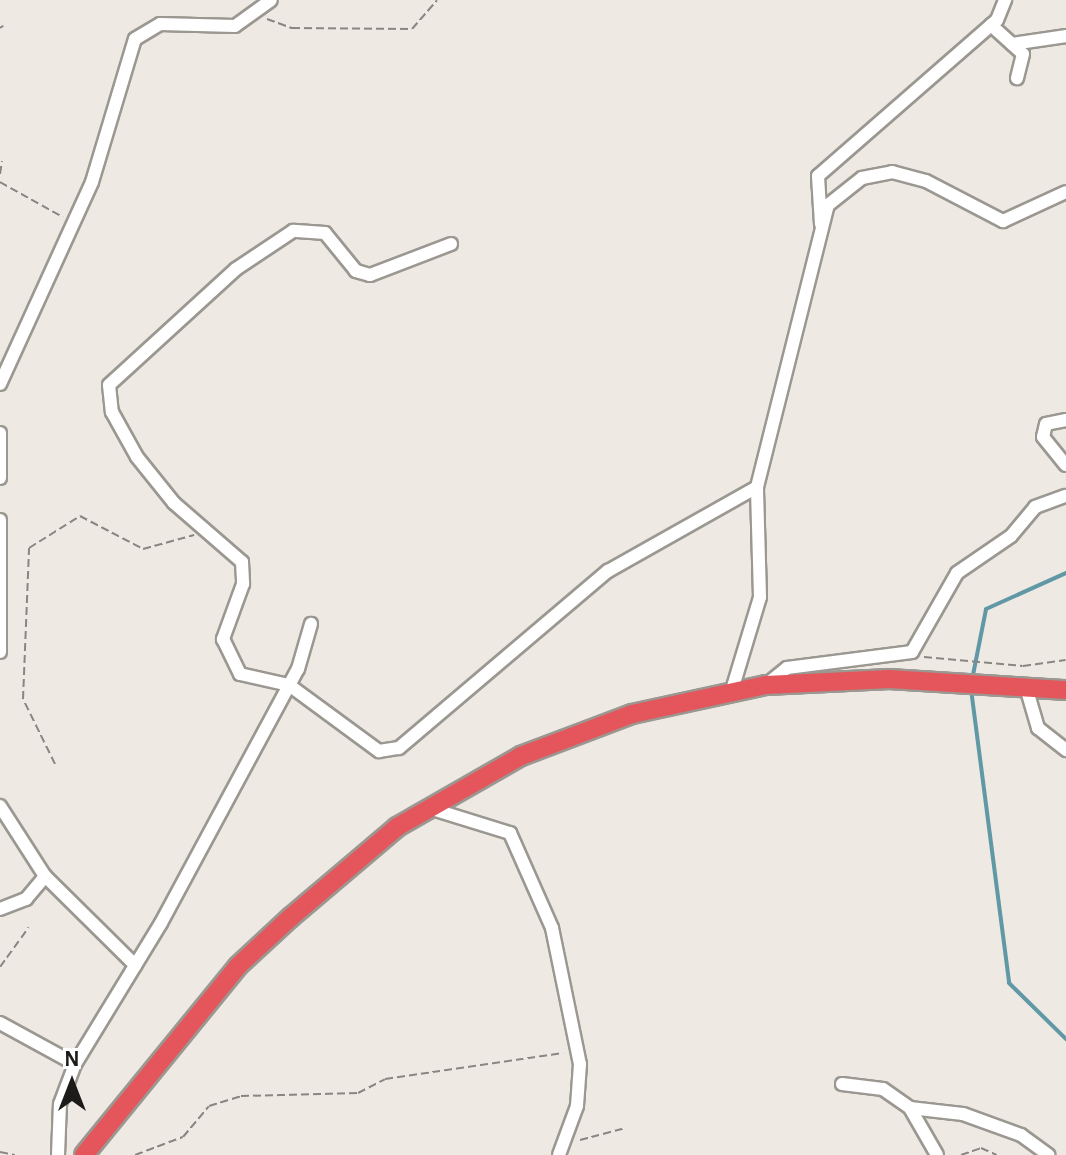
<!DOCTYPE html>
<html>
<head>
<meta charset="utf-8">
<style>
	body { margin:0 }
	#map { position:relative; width:1066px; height:1155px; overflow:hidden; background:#eee9e3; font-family:"Alegreya Sans",sans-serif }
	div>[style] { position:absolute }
	.stream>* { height:4px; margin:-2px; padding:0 2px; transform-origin:2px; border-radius:2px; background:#6098a6 }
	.path>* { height:2px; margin-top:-1px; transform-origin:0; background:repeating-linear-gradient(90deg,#898682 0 8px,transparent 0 12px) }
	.roads { filter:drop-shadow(2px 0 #9b9791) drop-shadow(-2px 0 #9b9791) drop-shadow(0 2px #9b9791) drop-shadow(0 -2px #9b9791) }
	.minor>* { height:12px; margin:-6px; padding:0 6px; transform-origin:6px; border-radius:6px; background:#fff }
	.highway>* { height:18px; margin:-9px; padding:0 9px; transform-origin:9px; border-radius:9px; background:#e4565c }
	span { translate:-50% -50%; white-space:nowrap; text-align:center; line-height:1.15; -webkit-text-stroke:7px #fff; paint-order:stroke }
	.north { position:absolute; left:32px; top:1043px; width:80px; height:80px; -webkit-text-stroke:6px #fff; paint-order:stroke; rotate:0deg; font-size:22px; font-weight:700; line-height:32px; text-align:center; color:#1c1b19 }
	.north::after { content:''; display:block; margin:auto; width:28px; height:36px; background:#1c1b19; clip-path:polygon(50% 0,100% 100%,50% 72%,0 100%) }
</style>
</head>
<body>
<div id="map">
	<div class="stream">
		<div style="left:972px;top:680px;width:72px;rotate:-78.8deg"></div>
		<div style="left:986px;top:609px;width:88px;rotate:-24.2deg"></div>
		<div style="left:971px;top:689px;width:296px;rotate:82.6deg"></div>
		<div style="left:1009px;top:983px;width:80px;rotate:44.5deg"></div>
	</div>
	<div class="path">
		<div style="left:267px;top:19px;width:27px;rotate:20deg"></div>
		<div style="left:292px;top:28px;width:120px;rotate:0.5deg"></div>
		<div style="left:412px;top:29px;width:38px;rotate:-49deg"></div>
		<div style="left:0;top:28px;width:4px;rotate:-34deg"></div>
		<div style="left:0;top:174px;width:13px;rotate:-81deg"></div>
		<div style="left:0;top:182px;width:72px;rotate:29.1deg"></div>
		<div style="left:924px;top:657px;width:99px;rotate:5.2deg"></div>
		<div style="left:1023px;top:666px;width:43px;rotate:-7.9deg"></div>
		<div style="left:55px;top:764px;width:72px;rotate:-116.2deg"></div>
		<div style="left:23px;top:699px;width:151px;rotate:-87.7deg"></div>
		<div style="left:29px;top:548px;width:60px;rotate:-32.1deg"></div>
		<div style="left:80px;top:516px;width:71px;rotate:27.6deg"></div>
		<div style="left:143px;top:549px;width:53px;rotate:-15.4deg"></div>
		<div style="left:0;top:967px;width:49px;rotate:-54.1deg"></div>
		<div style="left:580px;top:1140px;width:47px;rotate:-14.9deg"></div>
		<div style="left:0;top:1152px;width:15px;rotate:11deg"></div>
		<div style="left:135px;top:1155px;width:51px;rotate:-20.6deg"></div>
		<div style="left:183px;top:1137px;width:40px;rotate:-50deg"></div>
		<div style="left:209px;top:1106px;width:34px;rotate:-17deg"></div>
		<div style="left:241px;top:1096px;width:117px;rotate:-1.5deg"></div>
		<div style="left:358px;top:1093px;width:30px;rotate:-27deg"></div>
		<div style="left:385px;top:1079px;width:180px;rotate:-8.3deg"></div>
		<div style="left:961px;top:1155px;width:21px;rotate:-19deg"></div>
		<div style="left:981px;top:1148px;width:17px;rotate:24deg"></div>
	</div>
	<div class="roads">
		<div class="minor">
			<div style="left:991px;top:25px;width:43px;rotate:42.2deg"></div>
			<div style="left:1023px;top:54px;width:25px;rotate:104deg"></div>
			<div style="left:1012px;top:44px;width:55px;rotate:-8.4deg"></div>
			<div style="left:821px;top:224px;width:48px;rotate:-93.6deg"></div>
			<div style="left:818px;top:176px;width:237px;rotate:-41.1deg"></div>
			<div style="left:997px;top:20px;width:22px;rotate:-68deg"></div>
			<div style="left:451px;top:244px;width:87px;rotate:159.1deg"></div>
			<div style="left:370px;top:275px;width:15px;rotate:-164deg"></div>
			<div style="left:356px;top:271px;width:49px;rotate:-129.2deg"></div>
			<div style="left:325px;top:233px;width:32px;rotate:-176deg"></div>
			<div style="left:293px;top:231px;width:69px;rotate:146.3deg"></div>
			<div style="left:236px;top:269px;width:172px;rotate:137.6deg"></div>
			<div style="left:109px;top:385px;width:27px;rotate:84deg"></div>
			<div style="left:112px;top:412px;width:51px;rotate:60.9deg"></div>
			<div style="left:137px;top:457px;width:59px;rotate:51.2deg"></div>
			<div style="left:174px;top:503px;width:90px;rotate:40.9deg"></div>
			<div style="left:242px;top:562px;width:22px;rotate:87deg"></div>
			<div style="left:243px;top:584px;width:59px;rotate:110deg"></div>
			<div style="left:223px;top:639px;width:39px;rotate:64deg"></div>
			<div style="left:240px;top:674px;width:50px;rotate:12.7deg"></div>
			<div style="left:289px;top:685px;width:112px;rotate:36.3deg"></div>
			<div style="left:379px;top:751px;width:20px;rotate:-9deg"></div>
			<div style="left:399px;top:748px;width:274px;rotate:-40.3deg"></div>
			<div style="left:608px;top:571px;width:171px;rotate:-29.4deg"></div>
			<div style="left:0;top:384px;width:222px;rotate:-65.5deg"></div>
			<div style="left:92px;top:182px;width:149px;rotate:-73.3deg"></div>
			<div style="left:135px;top:39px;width:29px;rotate:-31deg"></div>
			<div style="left:160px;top:24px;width:75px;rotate:1.5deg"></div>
			<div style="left:235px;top:26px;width:44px;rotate:-35.8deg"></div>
			<div style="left:1066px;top:420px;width:20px;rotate:169deg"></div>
			<div style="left:1046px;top:424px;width:13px;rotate:103deg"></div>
			<div style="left:1043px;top:437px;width:36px;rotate:51deg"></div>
			<div style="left:0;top:433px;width:45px;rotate:90deg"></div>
			<div style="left:0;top:520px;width:132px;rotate:90deg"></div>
			<div style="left:766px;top:685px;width:27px;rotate:-39deg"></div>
			<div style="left:787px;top:668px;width:126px;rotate:-7.3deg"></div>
			<div style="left:912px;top:652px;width:91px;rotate:-60.3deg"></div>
			<div style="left:957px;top:573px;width:65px;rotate:-34.4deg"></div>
			<div style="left:1011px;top:536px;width:38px;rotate:-50deg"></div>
			<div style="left:1035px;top:507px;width:33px;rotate:-20deg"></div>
			<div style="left:1026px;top:687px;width:43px;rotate:73.7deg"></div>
			<div style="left:1038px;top:728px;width:36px;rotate:38deg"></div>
			<div style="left:732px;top:690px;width:97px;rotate:-73.2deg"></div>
			<div style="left:760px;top:597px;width:110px;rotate:-91.6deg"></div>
			<div style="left:757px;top:487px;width:291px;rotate:-75.9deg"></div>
			<div style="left:828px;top:205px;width:43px;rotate:-38.5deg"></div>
			<div style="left:862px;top:178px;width:31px;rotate:-11deg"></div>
			<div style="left:892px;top:172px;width:35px;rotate:15deg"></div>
			<div style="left:926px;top:181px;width:87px;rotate:27.5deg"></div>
			<div style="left:1003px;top:221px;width:69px;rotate:-24.7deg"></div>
			<div style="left:0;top:806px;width:83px;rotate:57.3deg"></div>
			<div style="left:45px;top:876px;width:127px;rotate:44.7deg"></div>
			<div style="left:429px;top:808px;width:85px;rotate:17.2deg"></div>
			<div style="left:510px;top:833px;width:104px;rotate:66.1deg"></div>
			<div style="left:552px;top:928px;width:139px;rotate:78.4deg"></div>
			<div style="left:580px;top:1064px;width:42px;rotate:94.1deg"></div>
			<div style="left:577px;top:1106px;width:52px;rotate:110.2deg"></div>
			<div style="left:0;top:909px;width:28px;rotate:-21deg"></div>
			<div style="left:26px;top:899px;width:30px;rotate:-50deg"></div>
			<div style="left:0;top:1023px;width:85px;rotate:28.7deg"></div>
			<div style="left:842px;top:1084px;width:41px;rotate:7deg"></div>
			<div style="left:883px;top:1089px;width:33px;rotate:35deg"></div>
			<div style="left:910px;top:1108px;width:54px;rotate:60.1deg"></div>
			<div style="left:910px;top:1108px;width:53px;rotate:6.5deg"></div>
			<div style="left:963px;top:1114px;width:62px;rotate:19.9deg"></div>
			<div style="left:1021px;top:1135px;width:34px;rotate:36deg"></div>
			<div style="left:58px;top:1155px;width:51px;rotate:-87.8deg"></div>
			<div style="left:60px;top:1104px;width:43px;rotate:-69.4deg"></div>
			<div style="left:75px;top:1064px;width:165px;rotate:-58.6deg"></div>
			<div style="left:161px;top:923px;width:289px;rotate:-61.7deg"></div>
			<div style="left:298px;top:669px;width:47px;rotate:-73.9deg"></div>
		</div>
		<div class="highway">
			<div style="left:84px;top:1155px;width:244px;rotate:-50.8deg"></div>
			<div style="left:238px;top:966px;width:72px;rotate:-42.8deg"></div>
			<div style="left:291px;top:917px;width:139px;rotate:-40.3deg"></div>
			<div style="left:397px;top:827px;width:143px;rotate:-29.8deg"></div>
			<div style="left:521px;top:756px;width:119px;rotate:-20.7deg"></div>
			<div style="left:632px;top:714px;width:137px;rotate:-12.2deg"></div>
			<div style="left:766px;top:685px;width:124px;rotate:-2.8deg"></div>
			<div style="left:890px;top:679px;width:176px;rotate:3.6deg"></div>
		</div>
	</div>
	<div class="north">N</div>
</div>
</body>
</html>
